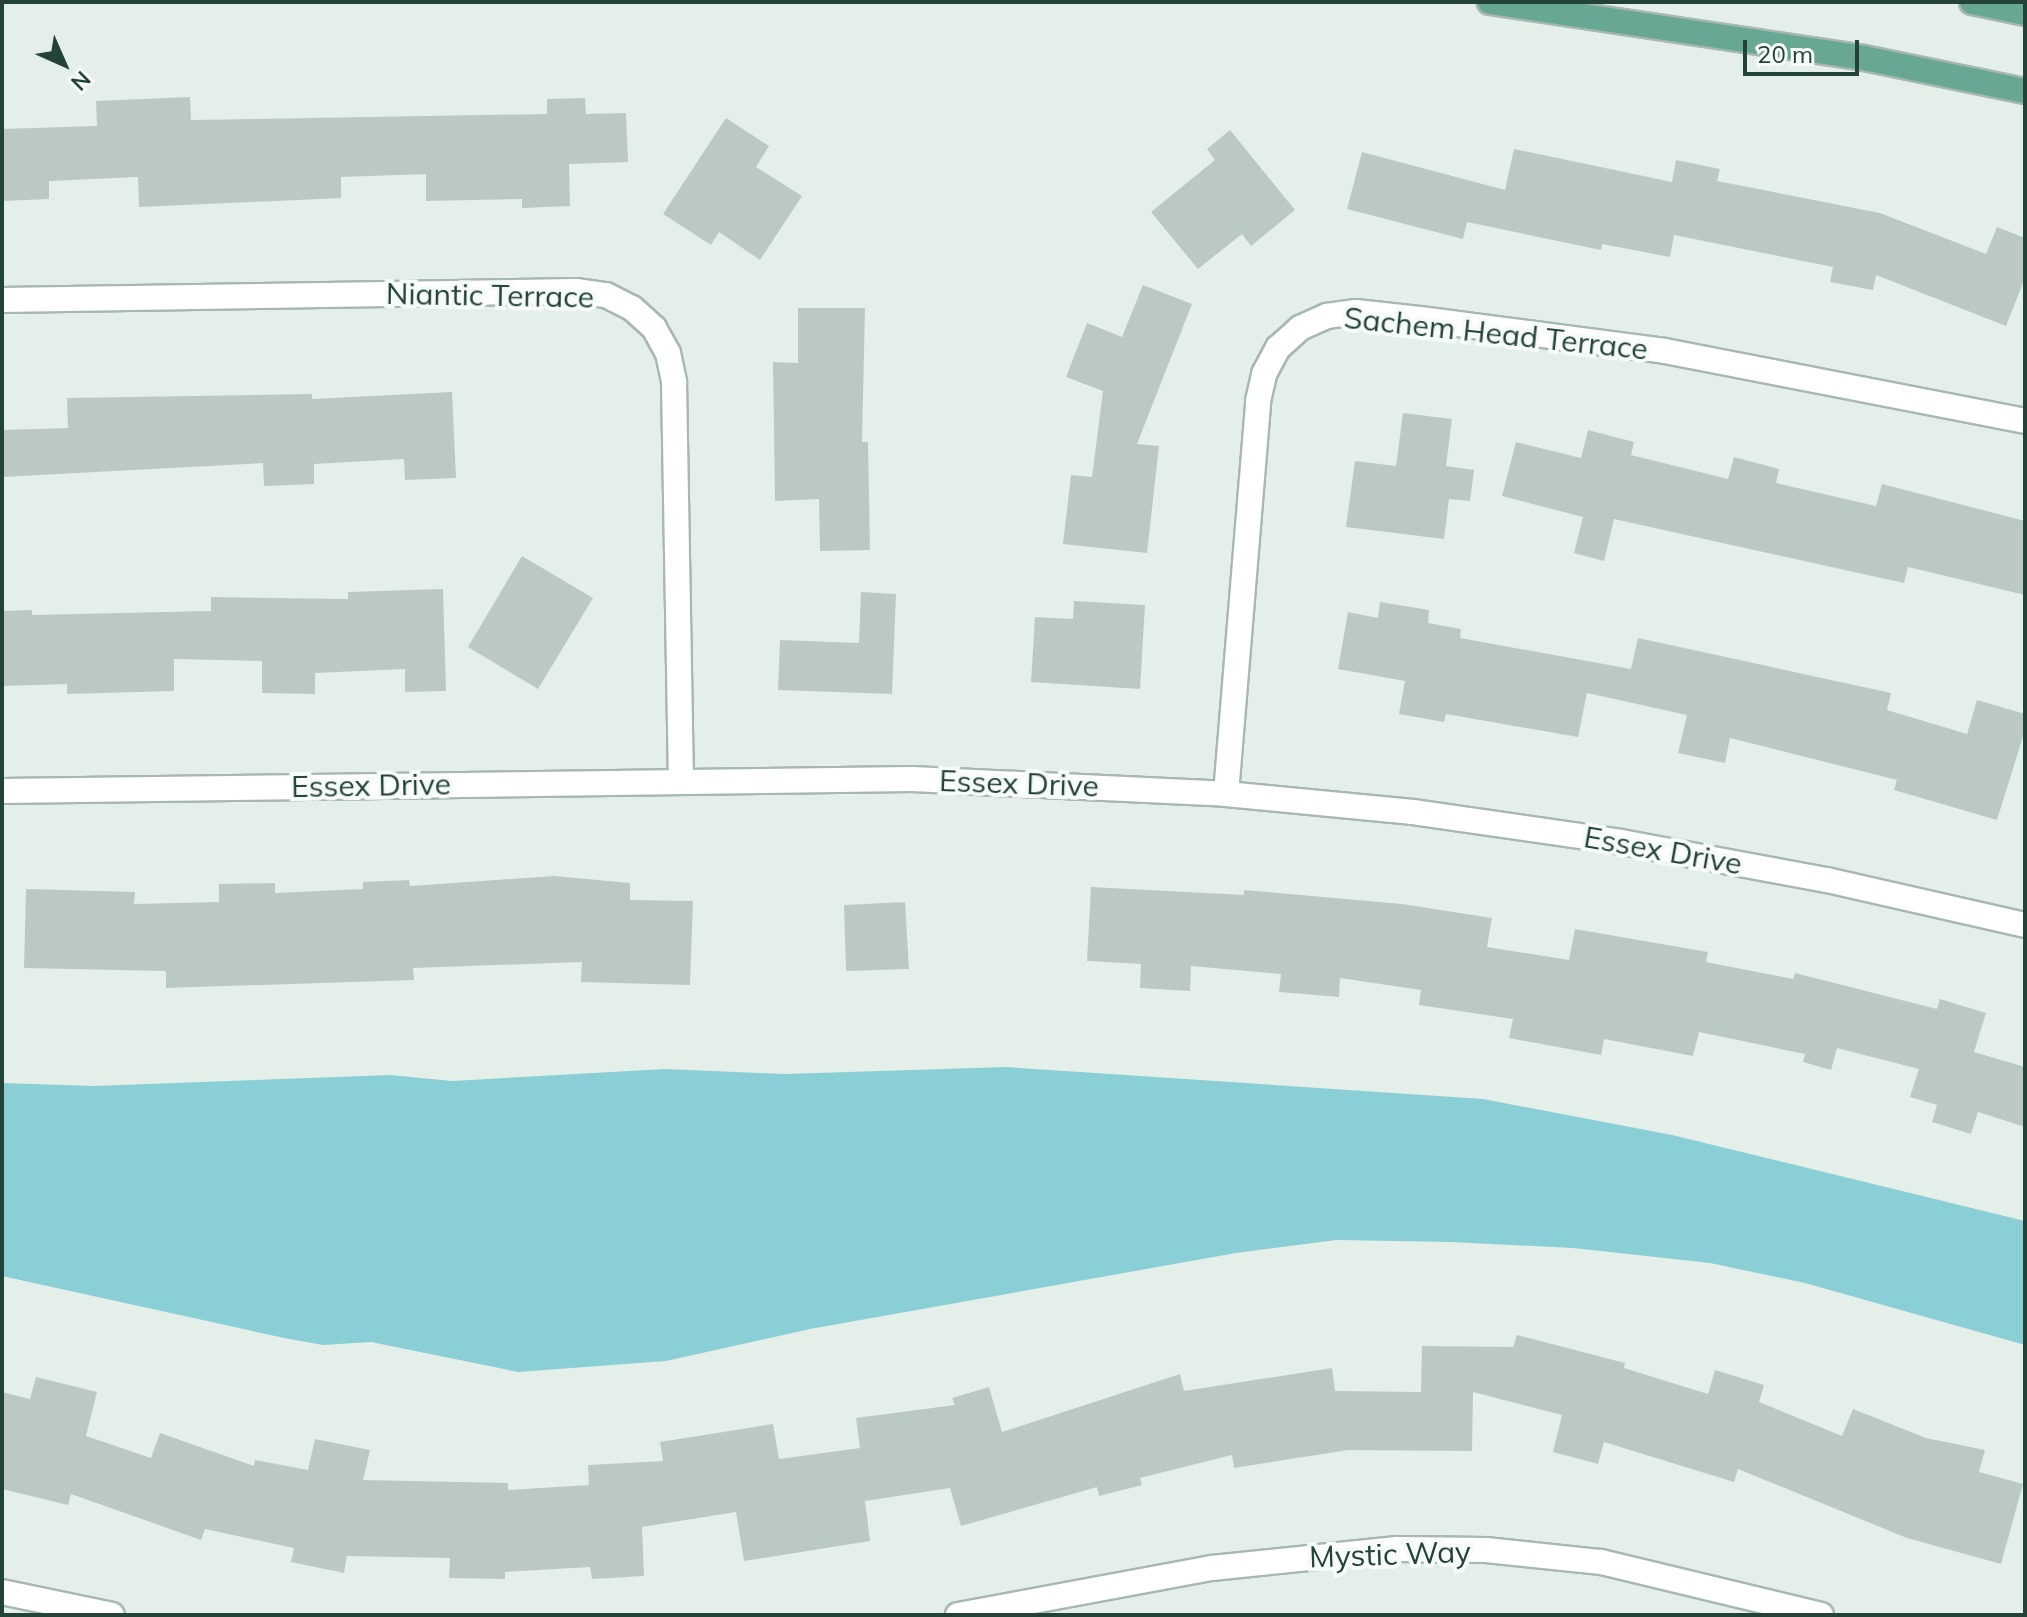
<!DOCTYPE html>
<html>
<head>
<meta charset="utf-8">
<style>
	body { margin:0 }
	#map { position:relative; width:2027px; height:1617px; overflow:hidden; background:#e5efea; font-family:Mulish,sans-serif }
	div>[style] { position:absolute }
	.water>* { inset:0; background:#8bcfd6 }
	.building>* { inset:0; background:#bacac3 }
	.roads { filter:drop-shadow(2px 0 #a7b8b1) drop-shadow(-2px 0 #a7b8b1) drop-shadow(0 2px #a7b8b1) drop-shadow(0 -2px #a7b8b1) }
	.minor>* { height:24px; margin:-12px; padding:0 12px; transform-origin:12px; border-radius:12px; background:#fff }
	.major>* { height:24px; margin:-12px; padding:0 12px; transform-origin:12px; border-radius:12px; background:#67a793 }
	span { translate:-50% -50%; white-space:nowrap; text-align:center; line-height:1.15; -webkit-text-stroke:8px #f6fbf8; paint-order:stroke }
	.street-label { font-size:30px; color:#234338 }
	.frame { position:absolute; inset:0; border:4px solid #234338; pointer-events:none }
	.north { position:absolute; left:24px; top:24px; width:80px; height:80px; -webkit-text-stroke:6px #f6fbf8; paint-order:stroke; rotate:135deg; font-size:22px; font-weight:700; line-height:32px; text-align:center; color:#234338 }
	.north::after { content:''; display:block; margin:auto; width:28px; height:36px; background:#234338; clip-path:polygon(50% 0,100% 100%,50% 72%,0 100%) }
	.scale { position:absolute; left:1743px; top:40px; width:116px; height:36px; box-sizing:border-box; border:4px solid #234338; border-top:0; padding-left:10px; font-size:24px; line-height:28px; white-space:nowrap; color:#234338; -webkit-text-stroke:6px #f6fbf8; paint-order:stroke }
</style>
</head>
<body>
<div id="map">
	<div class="water">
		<div style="clip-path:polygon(1006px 1067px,1483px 1099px,1672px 1135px,2025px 1221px,2025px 1345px,1805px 1283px,1710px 1263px,1573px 1248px,1450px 1242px,1337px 1240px,1236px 1253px,810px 1329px,666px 1361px,518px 1372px,371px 1342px,323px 1345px,284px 1338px,2px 1276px,2px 1083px,94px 1086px,390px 1075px,452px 1081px,665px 1069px,785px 1074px)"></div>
	</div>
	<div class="building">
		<div style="clip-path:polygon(190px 97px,191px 120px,547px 114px,547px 99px,585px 98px,586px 114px,626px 113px,628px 162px,569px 164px,570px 206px,522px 208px,522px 199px,426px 201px,426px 174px,341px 177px,341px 198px,139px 207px,138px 177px,49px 181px,49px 199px,2px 201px,2px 129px,97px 126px,96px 101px)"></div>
		<div style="clip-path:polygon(726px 118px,769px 146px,756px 167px,802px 196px,760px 260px,719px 232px,711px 245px,663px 214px)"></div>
		<div style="clip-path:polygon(1230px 130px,1295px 210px,1251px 246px,1242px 234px,1198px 269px,1151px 212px,1215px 160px,1207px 149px)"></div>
		<div style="clip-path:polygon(1514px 149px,1672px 182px,1676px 160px,1720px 169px,1717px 181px,1880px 213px,1986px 254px,1997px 227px,2025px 238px,2025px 278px,2006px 326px,1876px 275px,1873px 290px,1830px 282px,1833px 267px,1674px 235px,1670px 257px,1602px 244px,1601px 250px,1467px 222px,1463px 239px,1347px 209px,1362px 152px,1505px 190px)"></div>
		<div style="clip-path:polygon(1143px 285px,1192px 304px,1137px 444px,1159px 446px,1147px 553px,1063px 544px,1071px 475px,1092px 477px,1103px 391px,1066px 377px,1087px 323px,1122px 337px)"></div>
		<div style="clip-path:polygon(798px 308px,865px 308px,862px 442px,868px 442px,870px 550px,820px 551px,819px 499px,775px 501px,773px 362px,798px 363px)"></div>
		<div style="clip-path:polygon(452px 392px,456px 478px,405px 480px,404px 459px,314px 464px,314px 484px,264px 486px,263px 463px,2px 477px,2px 430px,68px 428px,67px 398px,312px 394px,312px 399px)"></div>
		<div style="clip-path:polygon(1403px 413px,1452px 419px,1446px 466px,1474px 470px,1470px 501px,1449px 499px,1444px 539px,1346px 527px,1355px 461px,1396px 466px)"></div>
		<div style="clip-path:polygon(1588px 430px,1634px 442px,1631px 455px,1728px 479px,1734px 457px,1779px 469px,1776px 483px,1876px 506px,1882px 484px,2025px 521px,2025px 595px,1908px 567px,1904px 583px,1614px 519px,1604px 561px,1574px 553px,1583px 517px,1502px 496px,1516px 442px,1581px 458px)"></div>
		<div style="clip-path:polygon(522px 556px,593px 598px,538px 689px,468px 647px)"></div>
		<div style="clip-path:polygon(443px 589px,446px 691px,405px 692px,405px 669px,315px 673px,315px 694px,262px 693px,262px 661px,174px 659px,174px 691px,67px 694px,67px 684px,2px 686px,2px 611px,32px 610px,32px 615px,211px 611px,211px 597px,348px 599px,348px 592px)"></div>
		<div style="clip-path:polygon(861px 592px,896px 594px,892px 694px,778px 690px,780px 640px,859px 643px)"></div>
		<div style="clip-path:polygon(1074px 601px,1145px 605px,1140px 689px,1031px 682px,1035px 617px,1073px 619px)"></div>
		<div style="clip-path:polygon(1380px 602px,1429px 610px,1428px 623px,1461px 629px,1460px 638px,1631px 669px,1638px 638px,1891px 693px,1887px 710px,1967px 734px,1977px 700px,2025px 714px,2025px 730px,1997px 820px,1894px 790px,1897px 780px,1730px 738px,1725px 763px,1678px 753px,1687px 715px,1587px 693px,1578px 737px,1446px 714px,1444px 722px,1399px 714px,1405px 681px,1338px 669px,1348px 612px,1378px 618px)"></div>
		<div style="clip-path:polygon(554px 876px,630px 883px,630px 900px,693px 901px,690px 985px,581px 982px,582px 962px,413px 968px,414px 980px,166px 988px,166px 971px,24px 968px,26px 889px,135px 892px,134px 904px,219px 902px,219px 884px,275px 883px,275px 893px,363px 889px,363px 882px,409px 880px,410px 886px)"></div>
		<div style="clip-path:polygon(1091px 887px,1244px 895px,1244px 890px,1402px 904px,1492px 918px,1487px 947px,1569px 960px,1575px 929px,1708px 952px,1706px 962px,1793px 979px,1795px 973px,1937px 1009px,1940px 999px,1986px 1013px,1974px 1052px,2025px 1067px,2025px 1127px,1978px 1112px,1971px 1134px,1932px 1122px,1937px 1105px,1910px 1097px,1919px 1069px,1837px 1048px,1831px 1070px,1803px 1062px,1805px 1054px,1699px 1032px,1693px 1056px,1604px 1039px,1601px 1055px,1509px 1038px,1513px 1019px,1419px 1005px,1421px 990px,1340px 978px,1339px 997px,1279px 992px,1281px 974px,1191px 966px,1190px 991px,1140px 988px,1141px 964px,1087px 961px)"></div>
		<div style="clip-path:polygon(905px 902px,909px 969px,846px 971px,844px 905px)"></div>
		<div style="clip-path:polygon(1517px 1335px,1625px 1363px,1624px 1368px,1708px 1394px,1715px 1370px,1764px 1385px,1759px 1402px,1842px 1436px,1853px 1409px,1926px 1438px,1985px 1450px,1979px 1472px,2023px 1484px,2001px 1564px,1907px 1538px,1738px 1469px,1734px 1482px,1604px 1442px,1598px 1464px,1553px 1452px,1562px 1415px,1473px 1392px,1472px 1451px,1348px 1450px,1234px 1468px,1232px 1455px,1140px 1478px,1142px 1485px,1099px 1496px,1097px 1487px,961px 1526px,950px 1488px,865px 1501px,870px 1541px,744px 1561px,736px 1512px,642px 1527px,644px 1576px,592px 1579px,590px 1567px,505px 1572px,505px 1579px,449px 1578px,450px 1558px,347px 1556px,344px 1573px,291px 1562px,294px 1548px,205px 1529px,201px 1540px,71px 1494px,68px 1505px,2px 1489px,2px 1392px,30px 1399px,36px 1377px,97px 1392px,86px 1436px,151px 1458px,160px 1433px,254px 1466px,255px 1460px,308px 1470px,315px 1439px,370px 1450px,363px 1480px,508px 1483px,508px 1490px,589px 1485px,588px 1465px,663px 1461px,660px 1442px,773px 1424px,779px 1459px,860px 1448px,856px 1418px,955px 1405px,952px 1398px,989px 1387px,1002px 1432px,1180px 1374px,1184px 1391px,1332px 1368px,1335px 1391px,1421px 1392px,1422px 1346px,1513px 1347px)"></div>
	</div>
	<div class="roads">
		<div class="minor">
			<div style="left:2px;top:300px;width:574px;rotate:-0.9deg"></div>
			<div style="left:576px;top:291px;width:30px;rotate:8deg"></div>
			<div style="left:606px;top:295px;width:29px;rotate:27deg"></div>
			<div style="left:632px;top:308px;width:30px;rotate:42deg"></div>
			<div style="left:654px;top:328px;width:29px;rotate:61deg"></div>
			<div style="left:668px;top:353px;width:30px;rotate:78deg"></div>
			<div style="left:674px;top:382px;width:399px;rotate:89deg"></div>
			<div style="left:2px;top:791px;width:910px;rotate:-0.76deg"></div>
			<div style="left:912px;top:779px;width:314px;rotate:2.7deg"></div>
			<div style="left:1226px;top:794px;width:188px;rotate:5.5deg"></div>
			<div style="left:1413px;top:812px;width:210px;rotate:8.2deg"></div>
			<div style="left:1621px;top:842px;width:209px;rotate:10.5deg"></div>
			<div style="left:1827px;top:880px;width:203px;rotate:12.8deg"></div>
			<div style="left:1226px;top:794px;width:394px;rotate:-85.3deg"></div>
			<div style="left:1258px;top:401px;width:28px;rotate:-77deg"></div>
			<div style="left:1264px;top:374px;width:30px;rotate:-62deg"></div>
			<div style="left:1278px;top:348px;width:30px;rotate:-42deg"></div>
			<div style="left:1300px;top:328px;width:30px;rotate:-24deg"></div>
			<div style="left:1327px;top:316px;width:29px;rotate:-8deg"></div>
			<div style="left:1356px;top:312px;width:64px;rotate:6.2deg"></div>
			<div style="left:1420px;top:319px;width:247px;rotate:7.4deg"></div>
			<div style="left:1665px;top:351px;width:367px;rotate:11deg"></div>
			<div style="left:2px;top:1592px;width:112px;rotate:11.8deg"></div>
			<div style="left:958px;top:1615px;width:258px;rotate:-10.5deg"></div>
			<div style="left:1212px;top:1568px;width:186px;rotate:-5.9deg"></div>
			<div style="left:1397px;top:1549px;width:89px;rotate:0.6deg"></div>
			<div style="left:1486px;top:1550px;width:116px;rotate:6deg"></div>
			<div style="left:1601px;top:1562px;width:226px;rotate:13.5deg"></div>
		</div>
		<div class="major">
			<div style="left:1490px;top:2px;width:378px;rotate:8.5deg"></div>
			<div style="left:1864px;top:58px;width:164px;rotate:11.6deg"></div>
			<div style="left:1972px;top:2px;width:54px;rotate:11.7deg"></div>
		</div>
	</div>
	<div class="street-label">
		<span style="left:490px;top:295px;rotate:1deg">Niantic Terrace</span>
		<span style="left:1496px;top:333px;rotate:6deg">Sachem Head Terrace</span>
		<span style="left:1019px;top:783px;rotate:2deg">Essex Drive</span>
		<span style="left:371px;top:785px;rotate:-1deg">Essex Drive</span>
		<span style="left:1663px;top:850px;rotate:10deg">Essex Drive</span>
		<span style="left:1390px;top:1554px;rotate:-2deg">Mystic Way</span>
	</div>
	<div class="frame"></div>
	<div class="north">N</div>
	<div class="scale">20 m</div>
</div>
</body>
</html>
